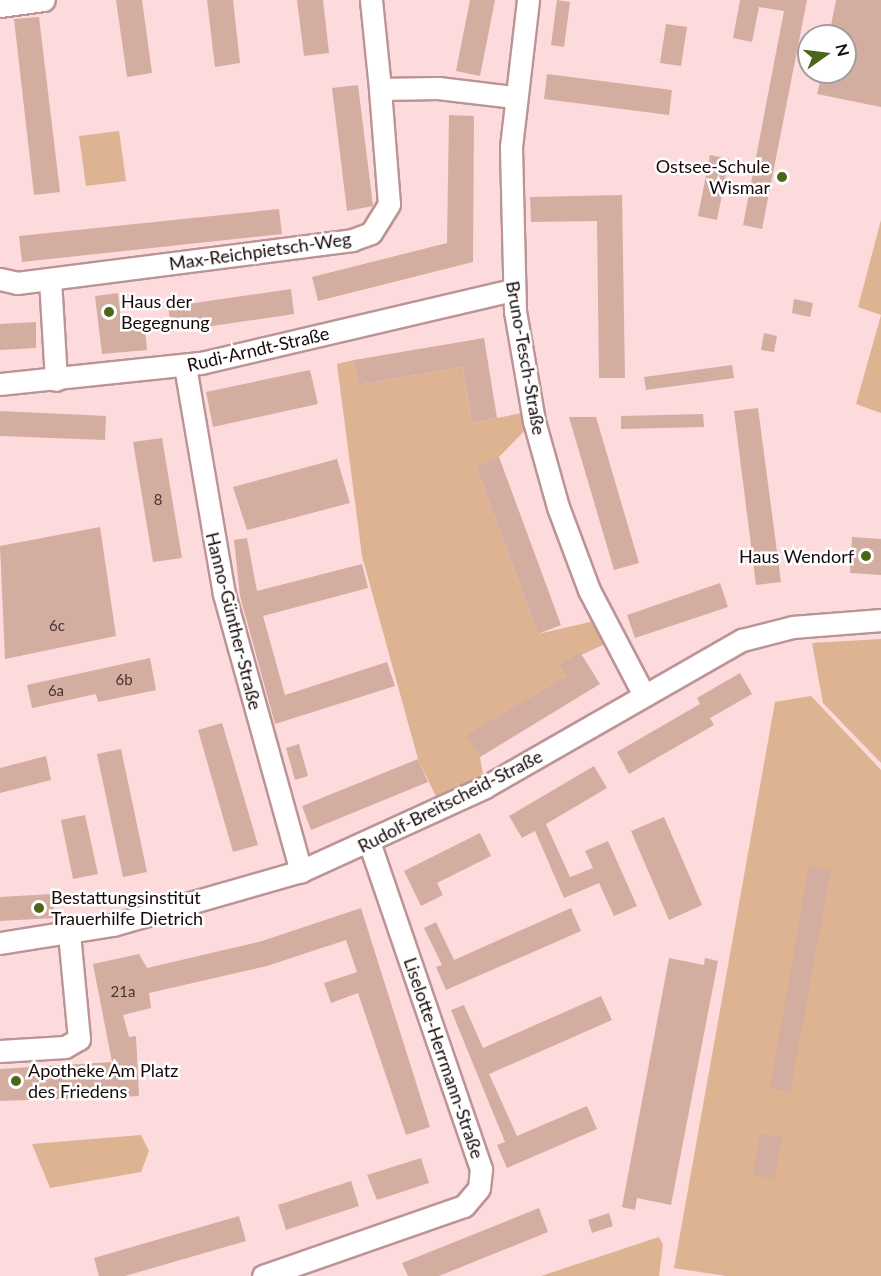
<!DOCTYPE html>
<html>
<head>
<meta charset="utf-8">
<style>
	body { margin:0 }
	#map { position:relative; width:881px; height:1276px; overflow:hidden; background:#fddadb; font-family:Lato,sans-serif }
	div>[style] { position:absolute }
	.green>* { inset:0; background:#ddb391 }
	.building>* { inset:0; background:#d4ada1 }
	.roads { filter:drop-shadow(2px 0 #bd9495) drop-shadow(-2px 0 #bd9495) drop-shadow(0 2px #bd9495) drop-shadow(0 -2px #bd9495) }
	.minor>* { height:21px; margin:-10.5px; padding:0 10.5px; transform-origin:10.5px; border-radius:10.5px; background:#fff }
	.dots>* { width:16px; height:16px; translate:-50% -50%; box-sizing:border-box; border:3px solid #fff; border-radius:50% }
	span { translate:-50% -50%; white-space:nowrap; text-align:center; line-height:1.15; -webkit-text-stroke:5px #fff; paint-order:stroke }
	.number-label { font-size:15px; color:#473330 }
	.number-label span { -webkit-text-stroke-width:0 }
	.poi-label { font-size:18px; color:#180a0b }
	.right { translate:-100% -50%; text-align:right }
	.left { translate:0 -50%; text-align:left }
	.street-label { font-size:18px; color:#180a0b }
	.north { position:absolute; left:797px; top:24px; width:60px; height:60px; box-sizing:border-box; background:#fff; border:2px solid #a39d9d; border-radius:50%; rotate:76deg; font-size:16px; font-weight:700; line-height:24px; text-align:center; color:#180a0b }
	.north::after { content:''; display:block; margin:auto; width:21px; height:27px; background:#4b6618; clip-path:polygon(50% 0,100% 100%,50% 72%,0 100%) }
</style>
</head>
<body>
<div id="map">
	<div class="green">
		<div style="clip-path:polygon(119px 131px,126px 181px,86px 186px,79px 136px)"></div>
		<div style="clip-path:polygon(881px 220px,881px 413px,856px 404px,881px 315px,858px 307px)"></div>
		<div style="clip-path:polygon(354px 360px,358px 385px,463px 367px,472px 423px,532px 411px,534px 421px,499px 457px,476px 466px,538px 634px,603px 619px,614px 640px,559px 665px,566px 676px,468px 735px,480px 757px,485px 787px,442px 809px,418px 759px,362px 556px,337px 364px)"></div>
		<div style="clip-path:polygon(881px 639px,881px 763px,823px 703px,812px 643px)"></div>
		<div style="clip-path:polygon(811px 696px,881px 770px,881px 1276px,726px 1276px,674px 1268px,775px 702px)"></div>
		<div style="clip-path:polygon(141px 1135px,149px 1151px,141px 1172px,50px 1188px,32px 1144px)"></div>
		<div style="clip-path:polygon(659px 1237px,663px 1245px,659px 1276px,541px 1276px)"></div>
	</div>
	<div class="building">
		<div style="clip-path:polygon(116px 0,142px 0,152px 73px,127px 77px)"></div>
		<div style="clip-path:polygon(207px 0,233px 0,240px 63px,215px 67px)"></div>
		<div style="clip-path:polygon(297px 0,323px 0,329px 53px,304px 56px)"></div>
		<div style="clip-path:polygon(470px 0,495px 0,480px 76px,456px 71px)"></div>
		<div style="clip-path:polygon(557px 0,570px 2px,564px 47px,551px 45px)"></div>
		<div style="clip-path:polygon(740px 0,807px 0,762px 229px,743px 225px,784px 11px,759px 7px,752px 42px,733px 38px)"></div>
		<div style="clip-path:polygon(836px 0,881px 0,881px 107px,817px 94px,822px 72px,845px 72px,845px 36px,829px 36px)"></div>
		<div style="clip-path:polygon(39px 17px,60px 192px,34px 195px,14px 19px)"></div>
		<div style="clip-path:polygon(666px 24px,687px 27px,681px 66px,660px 63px)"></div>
		<div style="clip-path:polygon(547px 74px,672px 90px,669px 115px,544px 99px)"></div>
		<div style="clip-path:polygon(358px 85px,373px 206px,347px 211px,332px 88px)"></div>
		<div style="clip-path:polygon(449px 115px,474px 116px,473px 262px,318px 301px,312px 277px,447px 243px)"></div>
		<div style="clip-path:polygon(710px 155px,729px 159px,717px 220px,698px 216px)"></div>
		<div style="clip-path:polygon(622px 195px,625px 378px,599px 378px,597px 221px,531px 222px,530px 197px)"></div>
		<div style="clip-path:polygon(279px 209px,282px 234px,22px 262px,19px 236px)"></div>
		<div style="clip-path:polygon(291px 289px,294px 314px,172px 332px,168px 307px)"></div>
		<div style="clip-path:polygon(118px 293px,122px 330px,145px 328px,147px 350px,102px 354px,95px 296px)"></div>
		<div style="clip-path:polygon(794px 299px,813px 303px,810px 317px,792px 313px)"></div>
		<div style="clip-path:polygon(36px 322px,36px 348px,0 350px,0 324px)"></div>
		<div style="clip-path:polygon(764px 333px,777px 336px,774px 352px,761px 350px)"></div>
		<div style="clip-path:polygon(484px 338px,497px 418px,472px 423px,463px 367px,358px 385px,354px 360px)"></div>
		<div style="clip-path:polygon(732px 365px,734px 378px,646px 390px,644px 377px)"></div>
		<div style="clip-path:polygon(310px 370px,318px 404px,213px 427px,206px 392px)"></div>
		<div style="clip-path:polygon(758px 408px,781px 582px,756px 585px,734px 411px)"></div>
		<div style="clip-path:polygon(0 411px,106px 416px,105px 440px,0 436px)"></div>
		<div style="clip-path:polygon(703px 414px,704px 427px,621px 429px,621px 416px)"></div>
		<div style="clip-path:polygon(569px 417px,596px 417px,639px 563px,614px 570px)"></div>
		<div style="clip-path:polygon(162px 438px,182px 558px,153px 562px,133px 442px)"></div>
		<div style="clip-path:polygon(499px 457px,561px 625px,538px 634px,476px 466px)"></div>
		<div style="clip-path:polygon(337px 459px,350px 503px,247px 530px,233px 487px)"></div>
		<div style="clip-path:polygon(100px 527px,116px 636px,5px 659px,0 546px)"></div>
		<div style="clip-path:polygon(852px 537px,881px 539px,881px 575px,850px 573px)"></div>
		<div style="clip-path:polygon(247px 538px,257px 591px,362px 564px,368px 588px,263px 616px,285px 695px,387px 662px,395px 686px,275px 724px,240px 596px,234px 540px)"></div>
		<div style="clip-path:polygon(720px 583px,728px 607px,635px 638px,627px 615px)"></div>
		<div style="clip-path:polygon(580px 652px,600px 684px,480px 757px,467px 735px,566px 676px,559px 665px)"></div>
		<div style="clip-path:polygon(150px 658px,156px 690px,98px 702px,96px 694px,32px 708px,27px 685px)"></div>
		<div style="clip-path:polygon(740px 673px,752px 694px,710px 718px,714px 725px,629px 774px,617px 752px,700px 704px,697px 698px)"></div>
		<div style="clip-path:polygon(222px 723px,258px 845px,233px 852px,198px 730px)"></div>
		<div style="clip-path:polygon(299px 744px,308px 776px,295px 780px,286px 748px)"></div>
		<div style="clip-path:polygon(121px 749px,147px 872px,123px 877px,97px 754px)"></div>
		<div style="clip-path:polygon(46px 756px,51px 780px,0 793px,0 768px)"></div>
		<div style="clip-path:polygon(418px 759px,428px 782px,311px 830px,302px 806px)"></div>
		<div style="clip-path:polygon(594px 766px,607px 788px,546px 824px,570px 877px,593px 868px,585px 851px,608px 841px,637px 906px,614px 916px,599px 883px,564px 898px,535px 831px,522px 838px,509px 816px)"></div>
		<div style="clip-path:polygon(85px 815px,98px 874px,73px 879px,61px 820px)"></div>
		<div style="clip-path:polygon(664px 817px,702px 905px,669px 920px,631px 831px)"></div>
		<div style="clip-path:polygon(480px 833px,491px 856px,437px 883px,443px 895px,421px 906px,404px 871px)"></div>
		<div style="clip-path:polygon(809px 866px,831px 870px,790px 1092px,770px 1088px)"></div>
		<div style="clip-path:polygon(53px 894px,54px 918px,0 921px,0 897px)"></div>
		<div style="clip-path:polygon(361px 908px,430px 1127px,406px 1135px,358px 993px,331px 1003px,324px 983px,357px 972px,346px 940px,267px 966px,149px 993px,151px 1008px,123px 1015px,129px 1037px,136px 1036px,139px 1096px,0 1101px,0 1069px,112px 1062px,93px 964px,139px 954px,147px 968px,262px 941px)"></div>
		<div style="clip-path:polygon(571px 908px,581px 931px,446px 990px,436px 967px,442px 965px,424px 928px,436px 922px,454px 960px)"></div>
		<div style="clip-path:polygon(669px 958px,704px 965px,705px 958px,718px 961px,671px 1205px,637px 1198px,635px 1210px,622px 1207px)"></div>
		<div style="clip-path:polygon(601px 996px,612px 1020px,489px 1074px,517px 1136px,587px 1106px,597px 1129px,507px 1168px,497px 1145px,505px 1142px,451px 1010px,464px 1005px,483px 1048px)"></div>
		<div style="clip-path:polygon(760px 1134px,782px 1137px,774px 1179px,753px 1175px)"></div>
		<div style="clip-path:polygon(421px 1158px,429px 1183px,377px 1200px,367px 1175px)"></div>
		<div style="clip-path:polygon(351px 1181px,359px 1206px,286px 1230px,278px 1205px)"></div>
		<div style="clip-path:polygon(539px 1208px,548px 1232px,439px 1276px,408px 1276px,402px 1263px)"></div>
		<div style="clip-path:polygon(609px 1213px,613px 1226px,592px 1233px,588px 1220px)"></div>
		<div style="clip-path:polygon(239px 1216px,246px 1241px,125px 1276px,99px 1276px,94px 1258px)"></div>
	</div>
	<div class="roads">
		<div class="minor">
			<div style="left:371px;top:0;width:89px;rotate:84.2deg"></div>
			<div style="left:380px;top:89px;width:58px;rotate:-1deg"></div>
			<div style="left:438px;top:88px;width:77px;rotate:6.8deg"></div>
			<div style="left:528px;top:0;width:149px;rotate:96.6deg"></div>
			<div style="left:511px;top:148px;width:163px;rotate:88.6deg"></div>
			<div style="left:515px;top:311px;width:112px;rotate:80.2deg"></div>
			<div style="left:534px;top:421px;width:89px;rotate:74.4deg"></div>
			<div style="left:558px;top:507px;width:89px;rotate:69.5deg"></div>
			<div style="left:589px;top:590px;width:119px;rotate:62.4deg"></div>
			<div style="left:0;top:6px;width:44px;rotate:-7.8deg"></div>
			<div style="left:0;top:279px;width:17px;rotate:13deg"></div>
			<div style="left:17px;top:283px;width:338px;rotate:-7.3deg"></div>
			<div style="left:352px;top:240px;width:20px;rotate:-20deg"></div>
			<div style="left:371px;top:233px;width:34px;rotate:-58deg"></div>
			<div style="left:389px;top:204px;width:115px;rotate:-94.5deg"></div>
			<div style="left:50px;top:279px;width:101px;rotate:86.6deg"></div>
			<div style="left:185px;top:366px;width:231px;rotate:80.3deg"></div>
			<div style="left:224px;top:594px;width:288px;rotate:74.5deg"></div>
			<div style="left:0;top:384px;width:202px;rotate:-6deg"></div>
			<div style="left:201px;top:363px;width:319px;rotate:-13.2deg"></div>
			<div style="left:0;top:943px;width:114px;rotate:-9.1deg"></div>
			<div style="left:113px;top:925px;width:196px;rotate:-16deg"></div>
			<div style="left:301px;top:871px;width:202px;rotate:-24.5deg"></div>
			<div style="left:485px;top:787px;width:296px;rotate:-29.8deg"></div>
			<div style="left:742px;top:640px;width:53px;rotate:-14.3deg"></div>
			<div style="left:793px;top:627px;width:88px;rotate:-4.5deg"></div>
			<div style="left:0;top:1051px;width:65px;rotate:-3.5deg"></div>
			<div style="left:65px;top:1047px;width:16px;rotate:-30deg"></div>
			<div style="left:79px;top:1039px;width:105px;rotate:-95.4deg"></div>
			<div style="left:263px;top:1276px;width:213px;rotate:-19.2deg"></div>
			<div style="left:464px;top:1206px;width:23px;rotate:-50deg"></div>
			<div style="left:479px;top:1188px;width:19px;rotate:-84deg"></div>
			<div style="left:481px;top:1169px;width:346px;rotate:-108.9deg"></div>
		</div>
	</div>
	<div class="dots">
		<div style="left:782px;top:177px;background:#4b6618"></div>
		<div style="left:109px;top:312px;background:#4b6618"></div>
		<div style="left:866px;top:556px;background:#4b6618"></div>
		<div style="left:39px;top:908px;background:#4b6618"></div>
		<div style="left:16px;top:1081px;background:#4b6618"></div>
	</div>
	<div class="number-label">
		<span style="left:158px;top:500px">8</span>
		<span style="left:57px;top:626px">6c</span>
		<span style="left:124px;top:680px">6b</span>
		<span style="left:56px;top:691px">6a</span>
		<span style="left:123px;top:992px">21a</span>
	</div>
	<div class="poi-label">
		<span class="right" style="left:770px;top:177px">Ostsee-Schule<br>Wismar</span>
		<span class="left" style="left:121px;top:312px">Haus der<br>Begegnung</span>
		<span class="right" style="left:854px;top:556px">Haus Wendorf</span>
		<span class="left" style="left:51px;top:908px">Bestattungsinstitut<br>Trauerhilfe Dietrich</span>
		<span class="left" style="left:28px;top:1081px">Apotheke Am Platz<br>des Friedens</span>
	</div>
	<div class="street-label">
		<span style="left:260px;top:251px;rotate:-8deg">Max-Reichpietsch-Weg</span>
		<span style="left:258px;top:349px;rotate:-13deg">Rudi-Arndt-Straße</span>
		<span style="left:526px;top:358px;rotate:80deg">Bruno-Tesch-Straße</span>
		<span style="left:234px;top:621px;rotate:76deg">Hanno-Günther-Straße</span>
		<span style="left:450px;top:801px;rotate:-27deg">Rudolf-Breitscheid-Straße</span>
		<span style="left:444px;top:1058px;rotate:71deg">Liselotte-Herrmann-Straße</span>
	</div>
	<div class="north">N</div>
</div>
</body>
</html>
